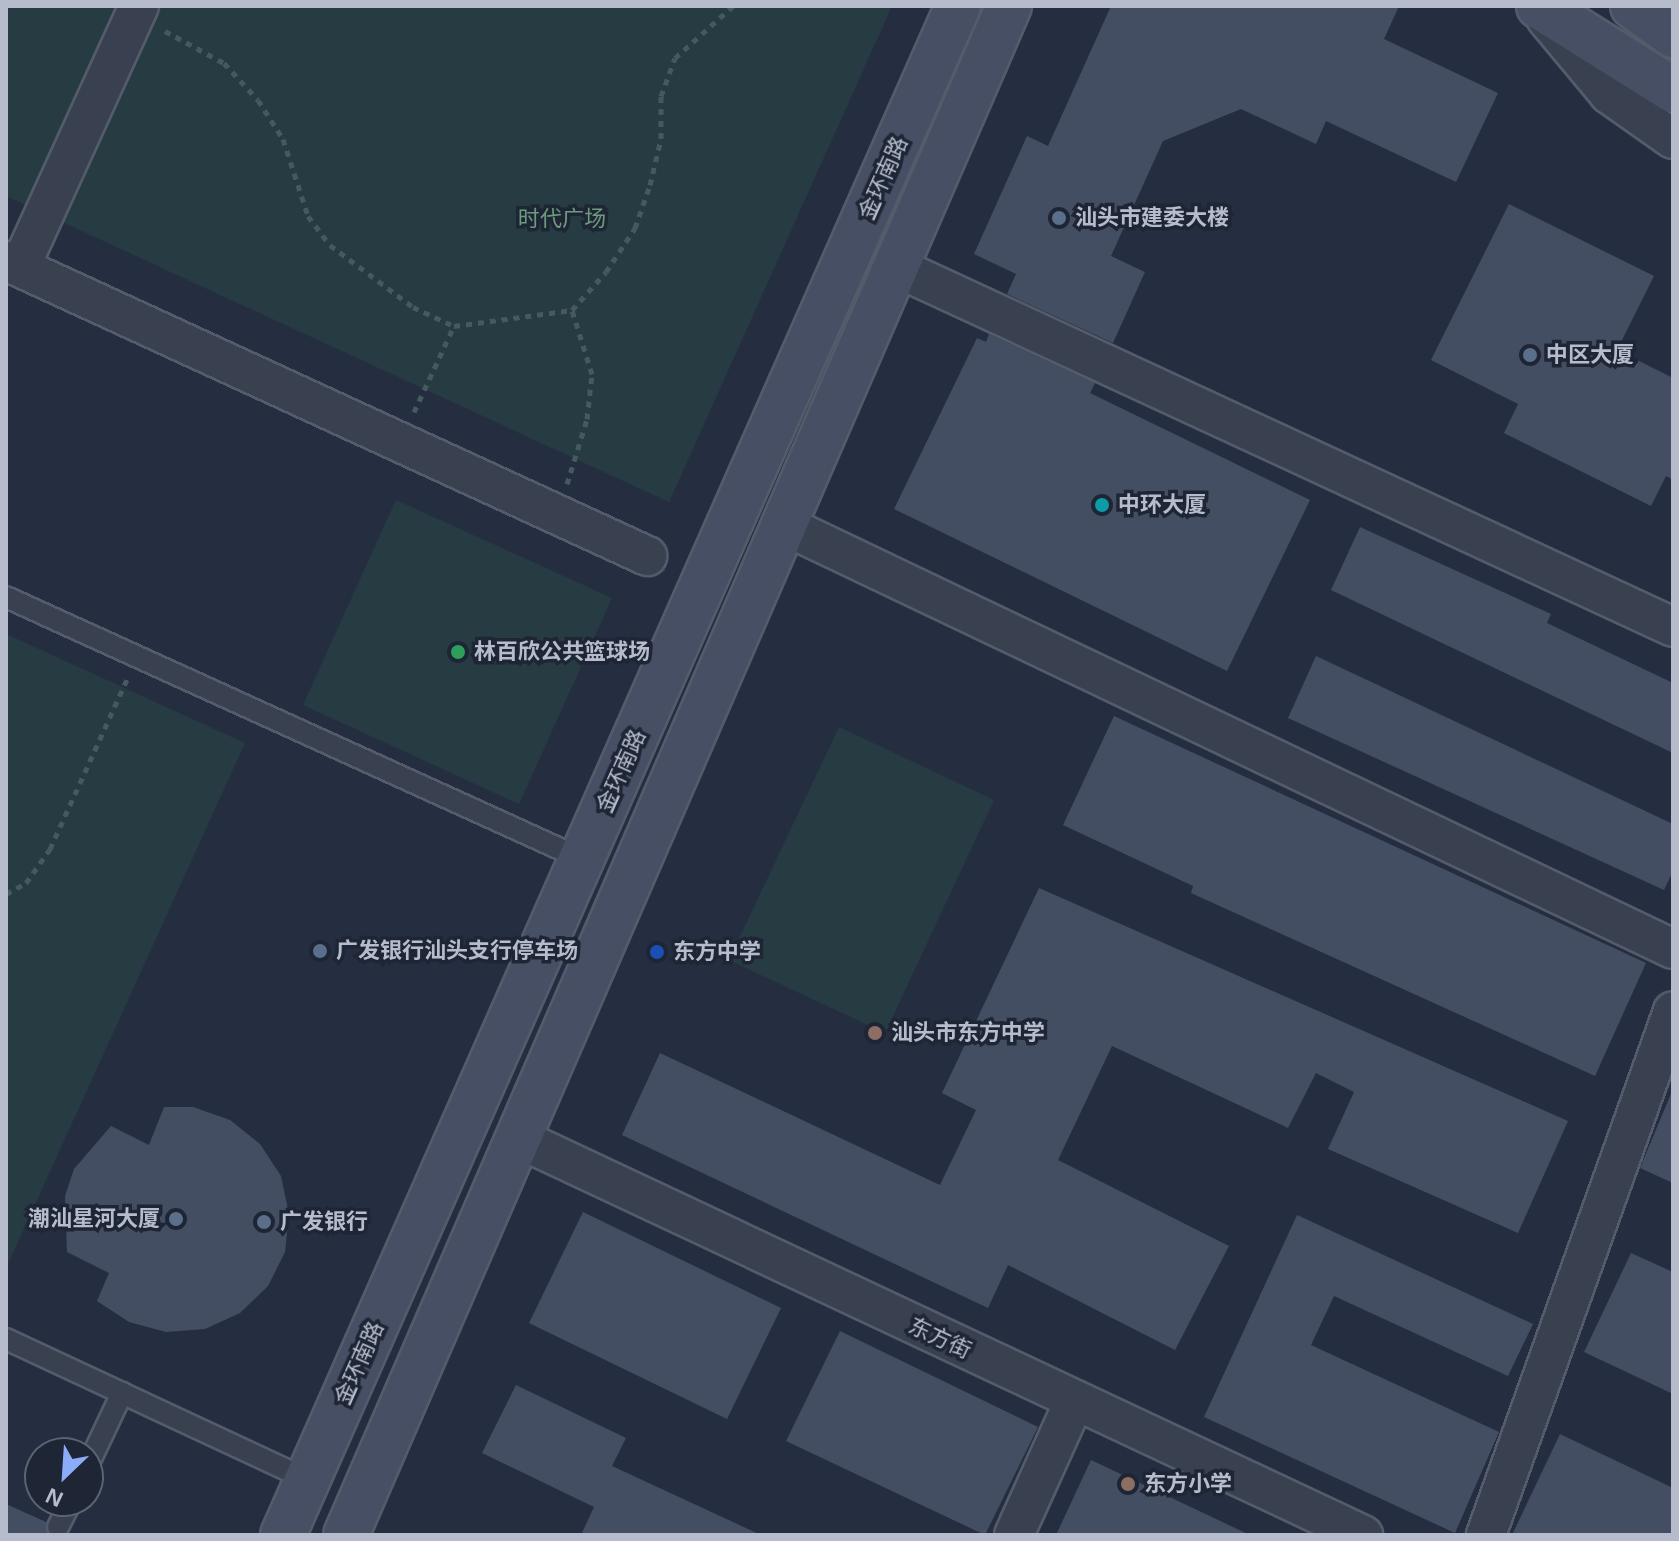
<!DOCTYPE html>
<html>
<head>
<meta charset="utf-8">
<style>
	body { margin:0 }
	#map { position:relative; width:1679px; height:1541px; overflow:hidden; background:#252e41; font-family:Helvetica,"Noto Sans SC",sans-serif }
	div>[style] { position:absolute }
	.green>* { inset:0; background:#273c42 }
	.building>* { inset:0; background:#444e63 }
	.path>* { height:5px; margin-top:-2.5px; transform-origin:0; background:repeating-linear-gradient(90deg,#45595f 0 6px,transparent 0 12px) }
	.roads { filter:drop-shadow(2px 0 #545c6b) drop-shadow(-2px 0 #545c6b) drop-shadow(0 2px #545c6b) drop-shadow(0 -2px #545c6b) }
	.lane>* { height:20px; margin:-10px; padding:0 10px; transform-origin:10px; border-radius:10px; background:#394150 }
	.street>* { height:38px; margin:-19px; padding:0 19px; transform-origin:19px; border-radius:19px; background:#394150 }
	.secondary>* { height:44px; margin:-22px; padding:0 22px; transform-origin:22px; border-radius:22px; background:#474f64 }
	.dots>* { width:22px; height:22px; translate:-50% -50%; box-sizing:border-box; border:4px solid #1e2636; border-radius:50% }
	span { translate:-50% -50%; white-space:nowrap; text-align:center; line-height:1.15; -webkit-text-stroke:7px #1e2636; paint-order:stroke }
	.street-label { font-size:22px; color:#b6bccb }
	.poi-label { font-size:22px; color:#b6bccb; font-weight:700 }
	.left { translate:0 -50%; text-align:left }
	.right { translate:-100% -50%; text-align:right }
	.park-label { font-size:22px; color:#6c9c7c }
	.frame { position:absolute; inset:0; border:8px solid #b6bccb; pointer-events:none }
	.north { position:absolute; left:24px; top:1437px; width:80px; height:80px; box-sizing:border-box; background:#1e2636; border:2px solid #5b6272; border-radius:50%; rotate:205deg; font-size:22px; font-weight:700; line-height:32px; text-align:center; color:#b6bccb }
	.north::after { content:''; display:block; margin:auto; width:28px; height:36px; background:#8cacfa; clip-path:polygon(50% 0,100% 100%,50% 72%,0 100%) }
</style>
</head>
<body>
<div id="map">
	<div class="green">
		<div style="clip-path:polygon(6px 6px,892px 6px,669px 502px,6px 196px)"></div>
		<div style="clip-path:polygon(396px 500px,612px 598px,519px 804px,303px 705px)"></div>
		<div style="clip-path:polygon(6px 634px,245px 743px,6px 1268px)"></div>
		<div style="clip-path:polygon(839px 727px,994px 800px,885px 1033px,729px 960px)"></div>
	</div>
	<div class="building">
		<div style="clip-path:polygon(1111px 6px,1399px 6px,1384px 39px,1498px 93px,1456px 182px,1326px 121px,1316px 144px,1241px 109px,1163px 141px,1111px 256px,1145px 272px,1113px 343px,1007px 294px,1016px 274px,974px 254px,1027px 136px,1048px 146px)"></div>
		<div style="clip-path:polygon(1509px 204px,1654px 276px,1617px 350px,1673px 378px,1673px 480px,1666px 476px,1651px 506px,1504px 433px,1518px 404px,1431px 360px)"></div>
		<div style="clip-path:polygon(989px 334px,1095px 383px,1090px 393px,1310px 500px,1227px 671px,894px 509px,977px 338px,986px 342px)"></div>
		<div style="clip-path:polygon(1360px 527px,1551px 614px,1547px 623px,1673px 683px,1673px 753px,1331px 590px)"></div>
		<div style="clip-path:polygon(1316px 656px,1673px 824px,1673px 871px,1664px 890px,1288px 718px)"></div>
		<div style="clip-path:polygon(1114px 716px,1646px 963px,1595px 1076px,1191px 893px,1193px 886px,1063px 825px)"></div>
		<div style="clip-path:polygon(1039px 888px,1568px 1121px,1518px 1233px,1328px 1149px,1354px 1092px,1316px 1073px,1288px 1128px,1112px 1046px,1058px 1160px,1229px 1246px,1175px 1350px,1008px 1265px,988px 1308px,622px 1135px,660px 1053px,940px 1185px,976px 1110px,942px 1093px)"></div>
		<div style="clip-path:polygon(1673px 1089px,1673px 1183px,1640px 1168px)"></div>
		<div style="clip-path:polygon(164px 1107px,193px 1107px,230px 1120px,260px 1144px,281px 1176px,289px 1214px,285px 1252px,268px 1286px,240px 1313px,205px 1329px,166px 1332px,129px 1322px,97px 1301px,109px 1273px,67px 1252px,65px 1196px,74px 1169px,111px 1126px,149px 1145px)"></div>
		<div style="clip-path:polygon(583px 1212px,781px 1308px,727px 1419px,529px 1323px)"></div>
		<div style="clip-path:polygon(1297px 1215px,1533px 1324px,1508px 1376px,1334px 1296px,1311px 1345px,1499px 1432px,1455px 1533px,1204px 1417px)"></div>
		<div style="clip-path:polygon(1631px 1253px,1673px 1272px,1673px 1394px,1584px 1352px)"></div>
		<div style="clip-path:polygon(840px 1331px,1038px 1427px,985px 1535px,786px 1441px)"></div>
		<div style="clip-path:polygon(516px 1385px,626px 1438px,612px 1466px,761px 1535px,581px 1535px,594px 1507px,482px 1453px)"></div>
		<div style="clip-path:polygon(1560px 1434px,1673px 1488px,1673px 1535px,1512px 1535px)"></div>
		<div style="clip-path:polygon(1091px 1460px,1250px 1535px,1056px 1535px)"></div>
		<div style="clip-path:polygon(6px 1504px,46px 1522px,48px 1535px,6px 1535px)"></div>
	</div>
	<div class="path">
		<div style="left:165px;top:31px;width:67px;rotate:28.5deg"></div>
		<div style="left:224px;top:63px;width:50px;rotate:47.4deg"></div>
		<div style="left:258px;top:100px;width:46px;rotate:57.3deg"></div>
		<div style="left:283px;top:139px;width:81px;rotate:72deg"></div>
		<div style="left:308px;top:216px;width:36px;rotate:53deg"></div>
		<div style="left:330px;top:245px;width:104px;rotate:36.8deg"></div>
		<div style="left:413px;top:307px;width:45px;rotate:24.9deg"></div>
		<div style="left:454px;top:326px;width:119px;rotate:-7.7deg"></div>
		<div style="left:572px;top:310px;width:51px;rotate:-48.2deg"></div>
		<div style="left:606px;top:272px;width:53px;rotate:-56.6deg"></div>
		<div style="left:635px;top:228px;width:46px;rotate:-70.8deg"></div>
		<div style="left:650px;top:185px;width:47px;rotate:-76.6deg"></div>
		<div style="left:661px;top:139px;width:43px;rotate:-90deg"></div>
		<div style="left:661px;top:96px;width:40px;rotate:-69.8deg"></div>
		<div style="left:675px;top:58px;width:78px;rotate:-41.9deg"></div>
		<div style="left:414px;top:412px;width:95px;rotate:-65.1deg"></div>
		<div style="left:567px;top:484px;width:68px;rotate:-72.9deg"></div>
		<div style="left:587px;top:419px;width:45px;rotate:-83.7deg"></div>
		<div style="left:592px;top:374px;width:67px;rotate:-107.4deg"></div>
		<div style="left:6px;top:894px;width:23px;rotate:-29deg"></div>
		<div style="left:26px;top:883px;width:42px;rotate:-54.8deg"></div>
		<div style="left:50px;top:849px;width:187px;rotate:-65.6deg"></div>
	</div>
	<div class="roads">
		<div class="lane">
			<div style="left:6px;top:597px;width:633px;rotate:24.46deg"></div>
			<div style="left:6px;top:1339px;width:333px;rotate:25deg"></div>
			<div style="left:88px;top:1465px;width:80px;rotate:-64.7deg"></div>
			<div style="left:58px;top:1527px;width:29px;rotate:-63deg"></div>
		</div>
		<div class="street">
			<div style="left:1546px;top:18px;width:99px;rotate:50.3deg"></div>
			<div style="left:1609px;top:94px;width:78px;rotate:35.1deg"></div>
			<div style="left:6px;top:261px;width:706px;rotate:24.71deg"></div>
			<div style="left:20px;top:267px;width:287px;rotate:-65.5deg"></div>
			<div style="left:896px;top:267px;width:856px;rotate:24.86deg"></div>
			<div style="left:784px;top:525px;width:985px;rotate:25.5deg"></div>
			<div style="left:518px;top:1138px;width:934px;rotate:25.17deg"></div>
			<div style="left:1014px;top:1535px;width:146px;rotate:-65.7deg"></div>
			<div style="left:1486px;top:1535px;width:556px;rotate:-70.36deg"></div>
		</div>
		<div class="secondary">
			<div style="left:1539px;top:6px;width:158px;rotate:32.1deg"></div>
			<div style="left:1633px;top:6px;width:49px;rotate:35.9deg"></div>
			<div style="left:283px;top:1535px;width:1671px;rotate:-66.18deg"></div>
			<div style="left:346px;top:1535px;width:1667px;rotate:-66.56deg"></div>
		</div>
	</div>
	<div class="dots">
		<div style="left:1059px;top:218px;background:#5c6f8a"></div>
		<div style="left:1530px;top:355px;background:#5c6f8a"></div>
		<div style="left:1102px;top:505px;background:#0f9aa8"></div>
		<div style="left:458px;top:652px;background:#2e9e5b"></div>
		<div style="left:320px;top:951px;background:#5c6f8a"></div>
		<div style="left:657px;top:952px;background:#1a4fb4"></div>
		<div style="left:875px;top:1033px;background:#8d6e63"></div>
		<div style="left:176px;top:1219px;background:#5c6f8a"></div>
		<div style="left:264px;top:1222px;background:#5c6f8a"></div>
		<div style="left:1128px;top:1484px;background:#8d6e63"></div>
	</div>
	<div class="street-label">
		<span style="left:883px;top:178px;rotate:-66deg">金环南路</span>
		<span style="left:621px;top:771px;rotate:-66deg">金环南路</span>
		<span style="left:940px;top:1338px;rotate:25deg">东方街</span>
		<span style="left:359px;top:1363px;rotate:-66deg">金环南路</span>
	</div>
	<div class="poi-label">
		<span class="left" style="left:1075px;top:218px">汕头市建委大楼</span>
		<span class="left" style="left:1546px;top:355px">中区大厦</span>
		<span class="left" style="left:1118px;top:505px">中环大厦</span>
		<span class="left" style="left:474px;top:652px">林百欣公共篮球场</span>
		<span class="left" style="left:336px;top:951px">广发银行汕头支行停车场</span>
		<span class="left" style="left:673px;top:952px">东方中学</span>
		<span class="left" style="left:891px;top:1033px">汕头市东方中学</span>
		<span class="right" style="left:160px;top:1219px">潮汕星河大厦</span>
		<span class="left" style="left:280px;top:1222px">广发银行</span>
		<span class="left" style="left:1144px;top:1484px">东方小学</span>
	</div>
	<div class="park-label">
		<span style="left:562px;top:219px">时代广场</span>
	</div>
	<div class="frame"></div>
	<div class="north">N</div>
</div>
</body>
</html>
